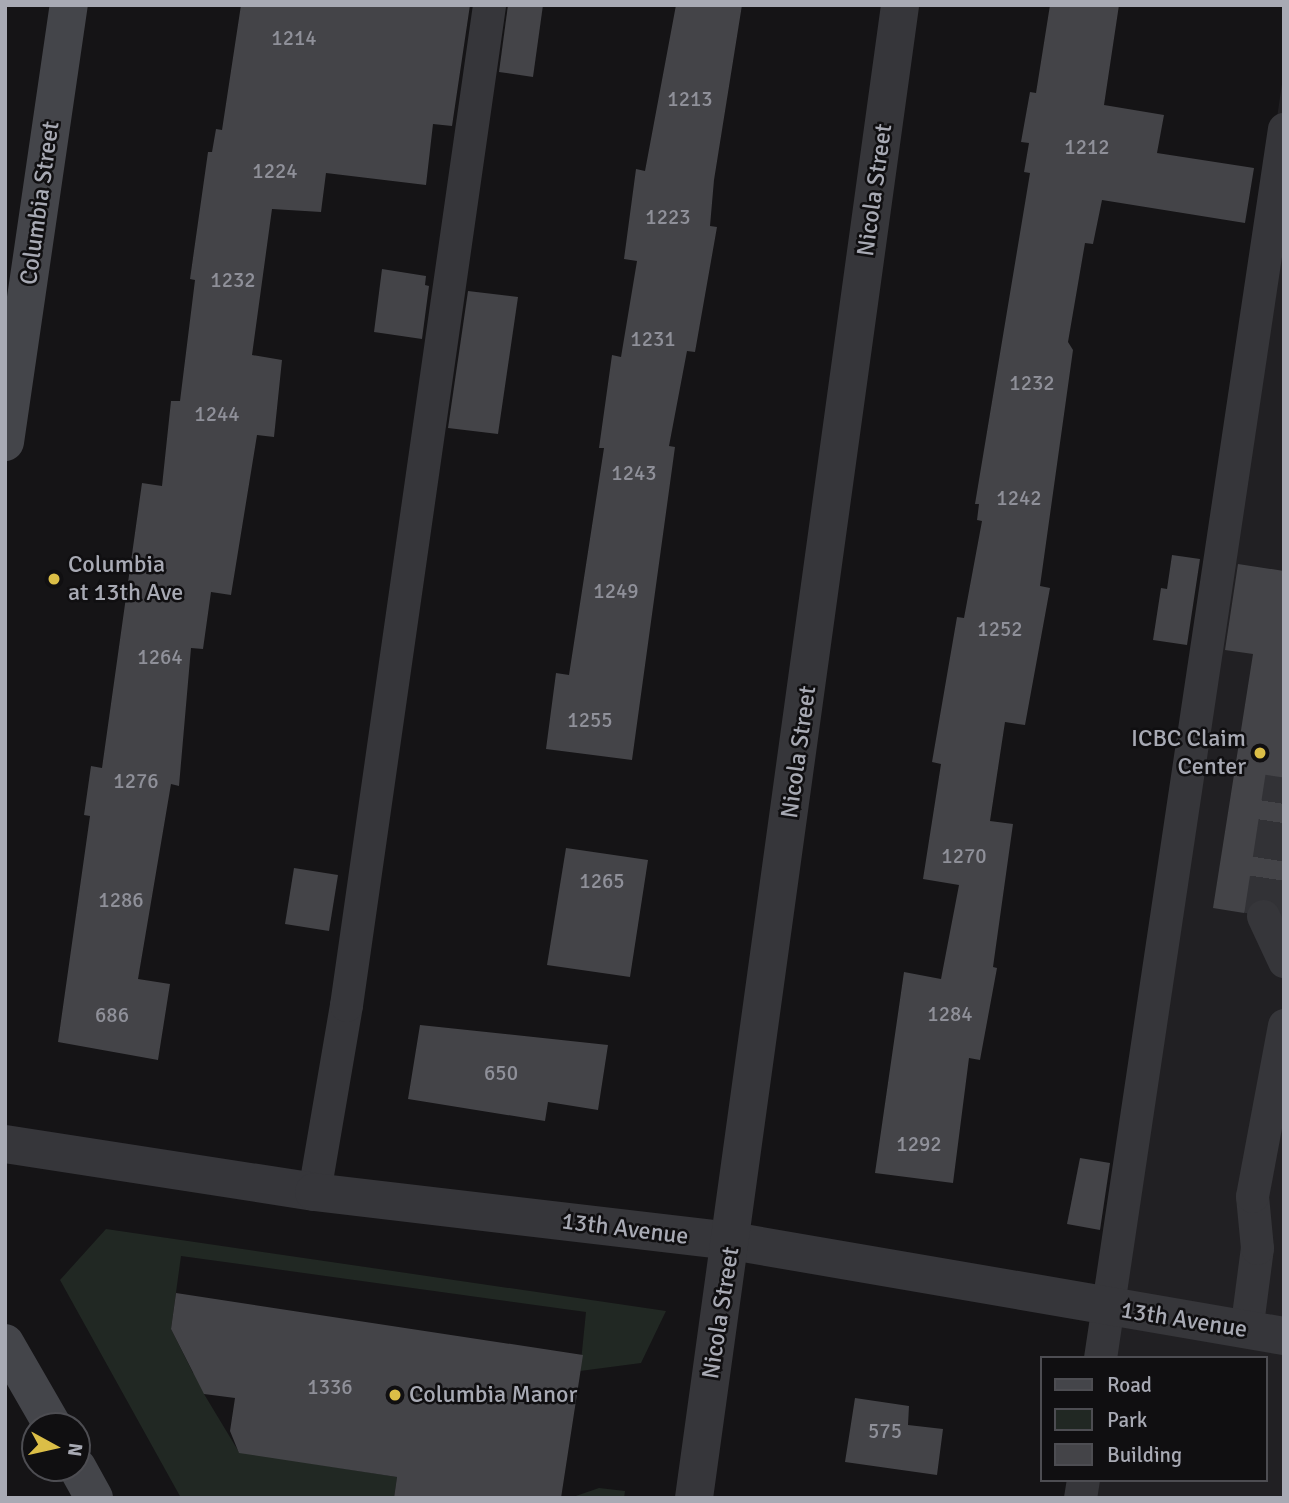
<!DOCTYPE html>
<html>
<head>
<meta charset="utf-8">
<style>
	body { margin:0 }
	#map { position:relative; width:1289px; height:1503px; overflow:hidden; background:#151416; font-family:Signika,sans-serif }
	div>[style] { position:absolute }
	.built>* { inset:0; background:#212023 }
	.green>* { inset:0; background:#212823 }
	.building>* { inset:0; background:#444448 }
	.minor-tunnel>* { height:38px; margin-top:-19px; transform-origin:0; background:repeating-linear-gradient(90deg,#323236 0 38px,transparent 0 57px) }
	.service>* { height:33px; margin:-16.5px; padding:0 16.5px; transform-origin:16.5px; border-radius:16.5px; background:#36363a }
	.minor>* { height:38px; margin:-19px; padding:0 19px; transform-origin:19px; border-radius:19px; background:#36363a }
	.secondary>* { height:38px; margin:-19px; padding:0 19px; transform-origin:19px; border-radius:19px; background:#44454a }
	.dots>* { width:19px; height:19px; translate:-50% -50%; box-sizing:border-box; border:4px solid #100f11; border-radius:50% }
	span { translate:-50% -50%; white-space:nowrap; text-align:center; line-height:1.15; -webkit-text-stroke:5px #100f11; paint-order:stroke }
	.number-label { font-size:21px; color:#8f9099 }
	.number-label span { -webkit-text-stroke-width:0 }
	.street-label { font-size:24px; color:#a8aab4 }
	.poi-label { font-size:24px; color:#a8aab4 }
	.left { translate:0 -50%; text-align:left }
	.right { translate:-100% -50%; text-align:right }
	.frame { position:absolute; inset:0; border:7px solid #a8aab4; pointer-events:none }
	.legend { position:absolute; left:1040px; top:1356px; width:228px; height:126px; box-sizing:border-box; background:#100f11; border:2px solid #4d4d52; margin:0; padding:9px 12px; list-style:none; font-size:21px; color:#a8aab4 }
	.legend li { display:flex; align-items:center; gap:14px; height:35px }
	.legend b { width:35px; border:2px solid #4d4d52 }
	.north { position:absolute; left:21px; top:1412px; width:70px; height:70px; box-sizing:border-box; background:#100f11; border:2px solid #4d4d52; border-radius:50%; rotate:98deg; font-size:19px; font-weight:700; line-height:28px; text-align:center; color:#a8aab4 }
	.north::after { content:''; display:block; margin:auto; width:24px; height:32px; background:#dbbe47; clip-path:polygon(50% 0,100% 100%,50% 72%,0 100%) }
</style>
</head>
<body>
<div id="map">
	<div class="built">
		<div style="clip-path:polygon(1284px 70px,1284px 1498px,1066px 1498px,1069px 1480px,1266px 1480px,1266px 1358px,1090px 1358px,1112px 1250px)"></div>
	</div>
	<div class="green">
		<div style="clip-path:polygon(106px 1229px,666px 1311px,641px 1363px,580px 1371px,586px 1312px,181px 1256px,171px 1329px,193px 1373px,208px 1375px,204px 1394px,239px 1452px,397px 1477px,394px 1498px,181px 1498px,60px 1280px)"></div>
		<div style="clip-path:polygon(599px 1488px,625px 1491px,624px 1498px,570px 1498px)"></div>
	</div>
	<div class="building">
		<div style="clip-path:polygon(241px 5px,470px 5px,452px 126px,433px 124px,426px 185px,326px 173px,321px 212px,272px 209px,252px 355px,282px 360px,274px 437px,257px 435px,231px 595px,211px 592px,203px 649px,191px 648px,179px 786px,171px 784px,138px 979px,170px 984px,158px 1060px,58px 1042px,90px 816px,84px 815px,91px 766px,102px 768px,142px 483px,162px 486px,171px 401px,180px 401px,195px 280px,190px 279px,208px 152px,212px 152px,216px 129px,222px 130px)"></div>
		<div style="clip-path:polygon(508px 5px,543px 5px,533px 77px,499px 72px)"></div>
		<div style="clip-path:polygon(676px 5px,742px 5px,714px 180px,710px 226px,717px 227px,695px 352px,687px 351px,669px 446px,675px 447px,632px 760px,546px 749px,556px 673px,569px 675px,604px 448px,599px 448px,612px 355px,621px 357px,637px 261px,624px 259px,636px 169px,645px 171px)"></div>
		<div style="clip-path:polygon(1050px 5px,1119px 5px,1104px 105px,1164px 115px,1157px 153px,1254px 168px,1245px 223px,1102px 200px,1093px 244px,1085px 243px,1068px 342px,1073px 350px,1040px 586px,1050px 588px,1025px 725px,1005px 722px,990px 821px,1013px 824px,993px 967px,997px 968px,980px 1060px,969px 1058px,953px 1183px,875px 1173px,904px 972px,941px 979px,959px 885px,923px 879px,941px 764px,932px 762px,957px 617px,964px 618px,982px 521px,977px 520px,979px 504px,975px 504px,1030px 173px,1024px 172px,1029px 143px,1021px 142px,1030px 92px,1036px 93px)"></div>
		<div style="clip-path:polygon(382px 269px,426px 276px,425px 285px,429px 286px,422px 339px,374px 332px)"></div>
		<div style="clip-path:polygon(468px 291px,518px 297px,498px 434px,448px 428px)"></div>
		<div style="clip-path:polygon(1172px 555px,1200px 559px,1187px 645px,1153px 640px,1161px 588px,1167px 589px)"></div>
		<div style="clip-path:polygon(1238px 564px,1284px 571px,1284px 915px,1275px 901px,1265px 897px,1254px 899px,1244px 913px,1213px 908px,1253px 654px,1225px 650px)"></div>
		<div style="clip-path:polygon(566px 848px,648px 860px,630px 977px,547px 965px)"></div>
		<div style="clip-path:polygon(294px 868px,338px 875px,329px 931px,285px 924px)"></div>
		<div style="clip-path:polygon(420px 1025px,608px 1045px,598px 1110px,548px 1102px,545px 1121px,408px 1099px)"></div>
		<div style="clip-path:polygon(1080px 1158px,1110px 1163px,1100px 1230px,1067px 1224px)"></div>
		<div style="clip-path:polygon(176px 1293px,583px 1355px,561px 1498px,394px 1498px,397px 1477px,239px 1453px,230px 1431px,235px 1398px,204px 1394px,171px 1329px)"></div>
		<div style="clip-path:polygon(855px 1398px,909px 1406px,908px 1425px,943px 1429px,937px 1475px,845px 1462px)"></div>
	</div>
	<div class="minor-tunnel">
		<div style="left:1263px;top:916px;width:140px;rotate:-81.3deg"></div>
	</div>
	<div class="service">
		<div style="left:1263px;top:916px;width:50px;rotate:65deg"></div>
		<div style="left:314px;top:1192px;width:190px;rotate:-80.3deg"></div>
		<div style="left:346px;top:1005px;width:1010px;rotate:-81.86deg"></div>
		<div style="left:1246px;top:1331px;width:84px;rotate:-82.5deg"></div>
		<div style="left:1257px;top:1248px;width:52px;rotate:-95.5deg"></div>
		<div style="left:1252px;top:1196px;width:174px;rotate:-79.4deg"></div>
		<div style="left:1100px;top:1358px;width:1243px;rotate:-81.49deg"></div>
		<div style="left:1080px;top:1498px;width:18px;rotate:-81deg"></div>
	</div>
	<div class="minor">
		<div style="left:5px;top:1144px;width:313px;rotate:8.8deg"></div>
		<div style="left:314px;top:1192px;width:421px;rotate:6.7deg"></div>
		<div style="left:732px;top:1241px;width:560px;rotate:9.77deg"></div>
		<div style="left:694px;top:1498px;width:1507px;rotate:-82.14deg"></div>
	</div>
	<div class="secondary">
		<div style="left:5px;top:442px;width:442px;rotate:-81.7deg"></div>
		<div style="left:5px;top:1343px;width:96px;rotate:60deg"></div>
		<div style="left:77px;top:1467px;width:35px;rotate:61deg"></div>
	</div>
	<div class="dots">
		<div style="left:54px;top:579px;background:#dbbe47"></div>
		<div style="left:1260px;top:753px;background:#dbbe47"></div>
		<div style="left:395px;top:1395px;background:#dbbe47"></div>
	</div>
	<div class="number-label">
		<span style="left:294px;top:38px">1214</span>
		<span style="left:690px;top:99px">1213</span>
		<span style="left:1087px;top:147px">1212</span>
		<span style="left:275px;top:171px">1224</span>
		<span style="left:668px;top:217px">1223</span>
		<span style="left:233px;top:280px">1232</span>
		<span style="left:653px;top:339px">1231</span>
		<span style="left:1032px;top:383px">1232</span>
		<span style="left:217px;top:414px">1244</span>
		<span style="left:634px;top:473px">1243</span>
		<span style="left:1019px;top:498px">1242</span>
		<span style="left:616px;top:591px">1249</span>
		<span style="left:1000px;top:629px">1252</span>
		<span style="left:160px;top:657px">1264</span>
		<span style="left:590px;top:720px">1255</span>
		<span style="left:136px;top:781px">1276</span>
		<span style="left:964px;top:856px">1270</span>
		<span style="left:602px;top:881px">1265</span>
		<span style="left:121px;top:900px">1286</span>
		<span style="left:950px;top:1014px">1284</span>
		<span style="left:112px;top:1015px">686</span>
		<span style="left:501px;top:1073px">650</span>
		<span style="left:919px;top:1144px">1292</span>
		<span style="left:330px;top:1387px">1336</span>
		<span style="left:885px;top:1431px">575</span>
	</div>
	<div class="street-label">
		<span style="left:875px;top:190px;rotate:-82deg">Nicola Street</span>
		<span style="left:40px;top:203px;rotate:-82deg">Columbia Street</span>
		<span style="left:799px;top:752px;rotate:-82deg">Nicola Street</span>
		<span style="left:625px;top:1229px;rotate:7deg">13th Avenue</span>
		<span style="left:721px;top:1313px;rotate:-81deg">Nicola Street</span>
		<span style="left:1184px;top:1320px;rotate:9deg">13th Avenue</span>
	</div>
	<div class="poi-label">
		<span class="left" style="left:68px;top:579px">Columbia<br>at 13th Ave</span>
		<span class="right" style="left:1246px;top:753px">ICBC Claim<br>Center</span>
		<span class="left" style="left:409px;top:1395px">Columbia Manor</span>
	</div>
	<div class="frame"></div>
	<ul class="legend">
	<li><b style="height:9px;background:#44454a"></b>Road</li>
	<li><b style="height:19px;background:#212823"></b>Park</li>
	<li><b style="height:19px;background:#444448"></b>Building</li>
	</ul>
	<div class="north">N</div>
</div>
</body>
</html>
